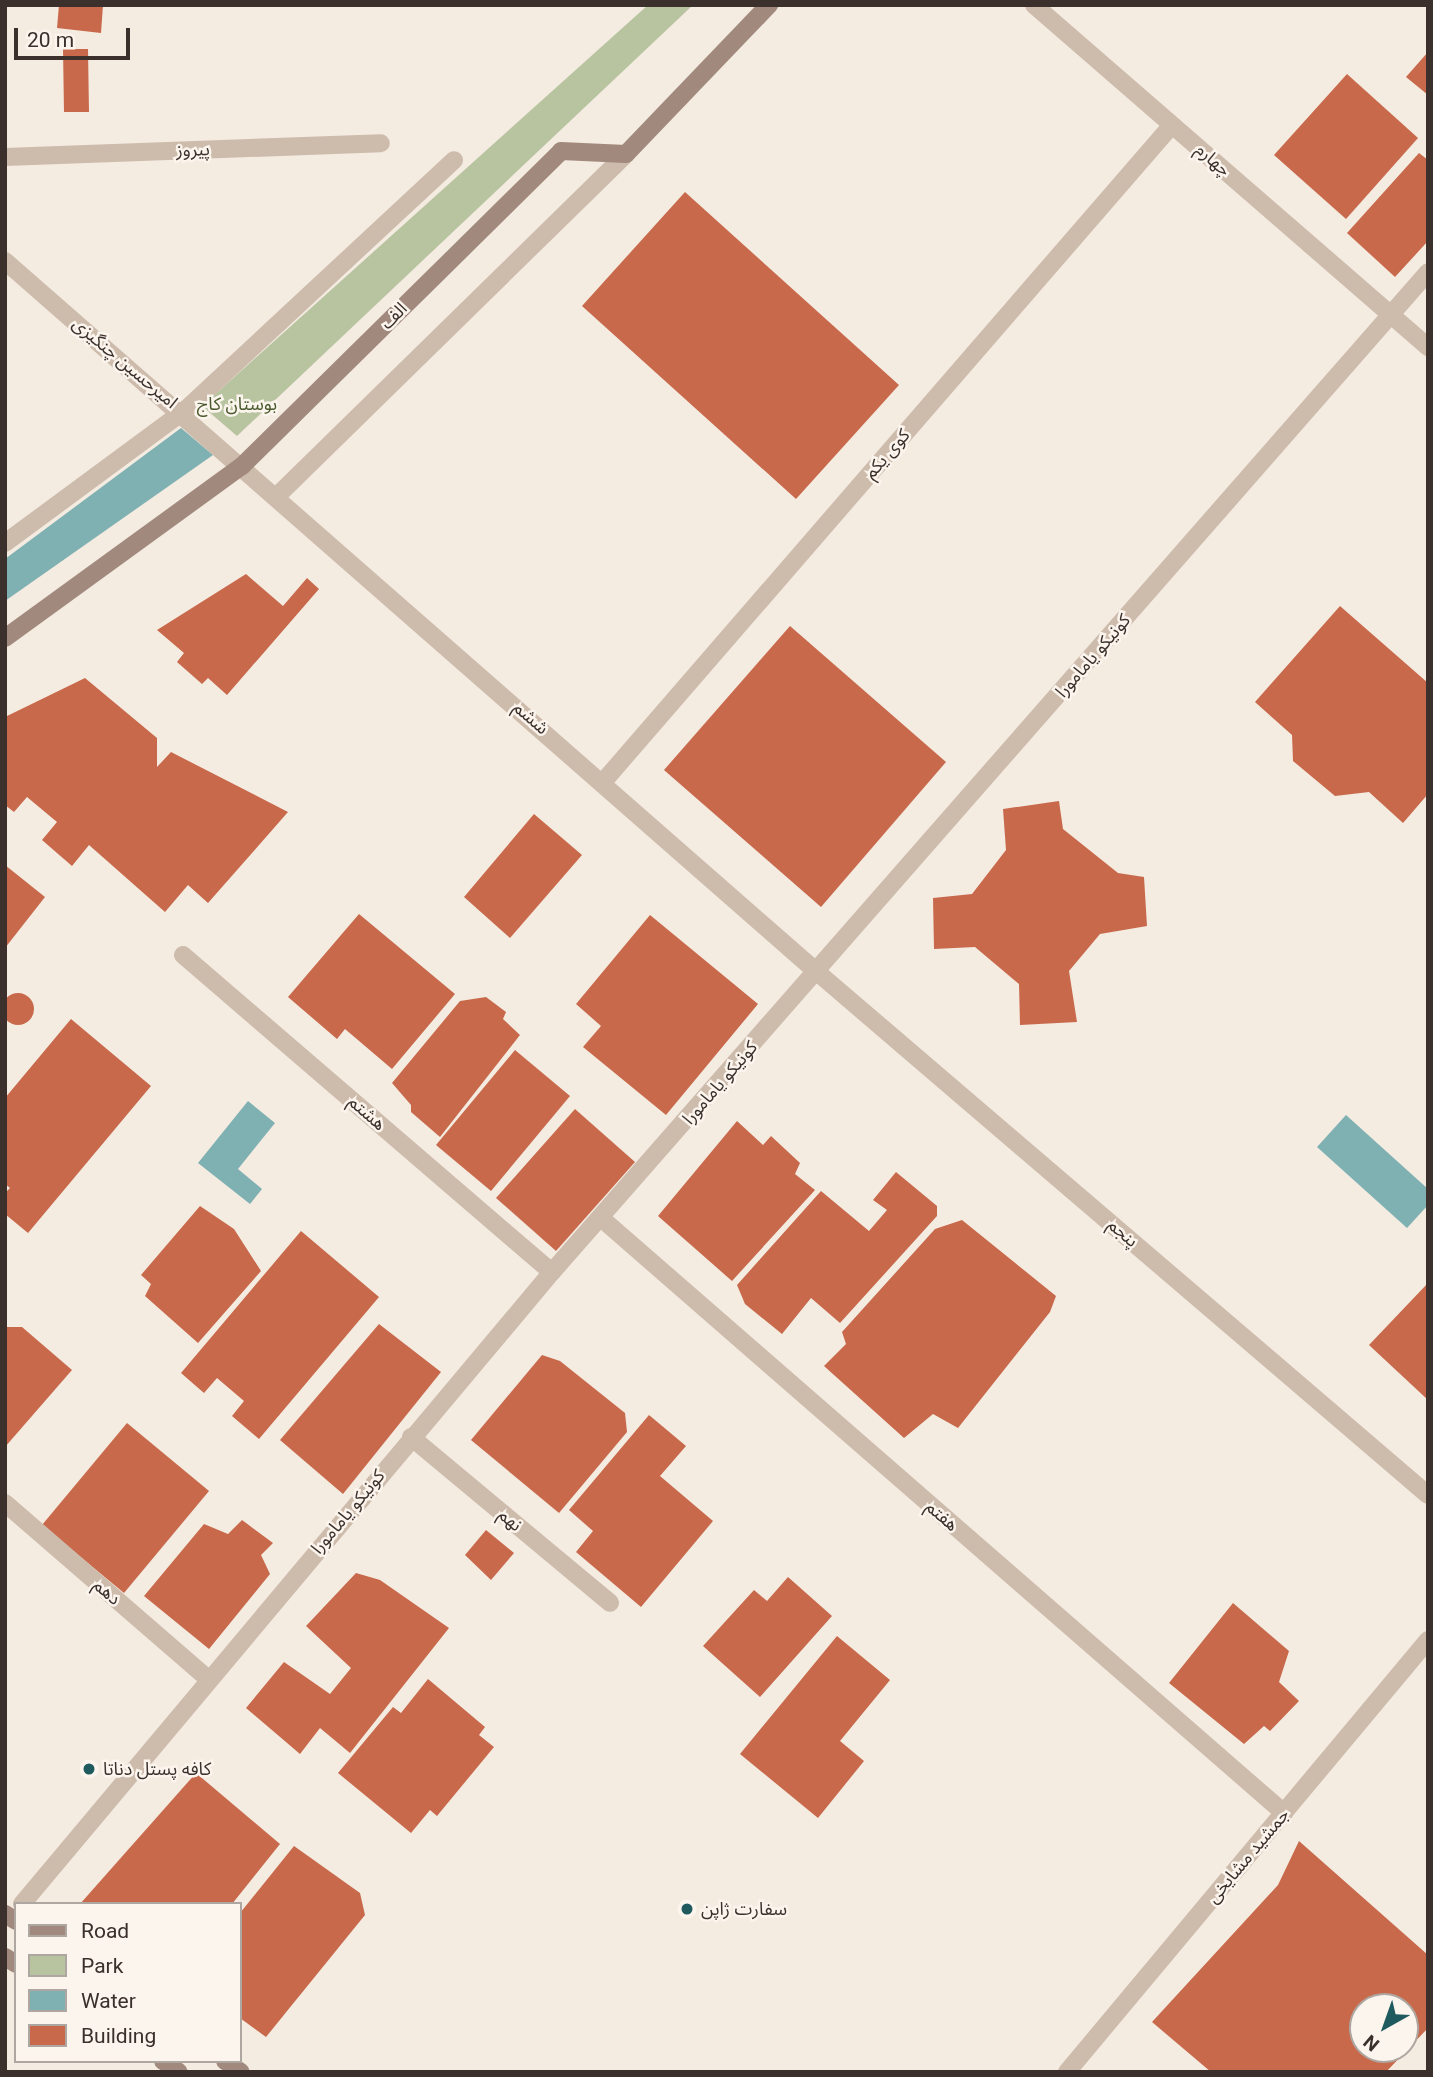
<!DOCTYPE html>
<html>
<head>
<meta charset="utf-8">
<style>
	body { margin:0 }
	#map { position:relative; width:1433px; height:2077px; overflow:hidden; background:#f4ebe1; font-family:Roboto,"Noto Sans Arabic",sans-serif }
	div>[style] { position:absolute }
	.green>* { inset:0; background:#b8c4a0 }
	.water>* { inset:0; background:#7fb0b2 }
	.building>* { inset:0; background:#c8694b }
	.round { border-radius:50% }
	.minor>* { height:18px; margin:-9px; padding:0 9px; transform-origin:9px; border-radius:9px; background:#cdbbac }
	.tertiary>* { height:18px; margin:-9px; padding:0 9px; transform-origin:9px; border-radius:9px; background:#cdbbac }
	.secondary>* { height:18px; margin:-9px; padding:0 9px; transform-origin:9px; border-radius:9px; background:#a18a7d }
	.dots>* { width:19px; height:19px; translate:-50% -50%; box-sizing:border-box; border:4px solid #fbf5ee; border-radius:50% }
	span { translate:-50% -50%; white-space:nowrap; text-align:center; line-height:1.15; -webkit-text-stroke:5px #fbf5ee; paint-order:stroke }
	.street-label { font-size:18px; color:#3b302b }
	.park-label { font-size:18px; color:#4a5a2e }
	.poi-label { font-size:18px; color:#3b302b }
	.left { translate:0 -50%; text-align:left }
	.frame { position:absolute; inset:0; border:7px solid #3b302b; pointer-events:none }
	.legend { position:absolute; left:14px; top:1902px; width:228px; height:161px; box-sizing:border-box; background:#fbf5ee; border:2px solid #aea6a0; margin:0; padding:9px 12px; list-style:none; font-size:21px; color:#3b302b }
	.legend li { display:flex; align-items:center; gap:14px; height:35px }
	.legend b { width:35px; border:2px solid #aea6a0 }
	.north { position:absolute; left:1349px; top:1993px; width:70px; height:70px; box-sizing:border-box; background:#fbf5ee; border:2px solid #aea6a0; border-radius:50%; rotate:220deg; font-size:19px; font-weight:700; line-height:28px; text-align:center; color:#3b302b }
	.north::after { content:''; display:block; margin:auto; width:24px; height:32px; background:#1f5a5e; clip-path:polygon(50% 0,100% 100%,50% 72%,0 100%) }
	.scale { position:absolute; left:14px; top:28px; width:116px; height:32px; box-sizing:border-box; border:4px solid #3b302b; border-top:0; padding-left:9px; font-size:21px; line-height:24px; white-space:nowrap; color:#3b302b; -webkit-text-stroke:5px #fbf5ee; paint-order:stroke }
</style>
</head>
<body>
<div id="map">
	<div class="green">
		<div style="clip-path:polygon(648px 5px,693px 5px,237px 436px,202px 406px)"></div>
	</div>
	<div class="water">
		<div style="clip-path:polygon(181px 428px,213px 455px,5px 601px,5px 559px)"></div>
		<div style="clip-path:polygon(248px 1101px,275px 1123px,238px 1169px,262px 1189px,250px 1204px,198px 1163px)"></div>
		<div style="clip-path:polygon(1346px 1115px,1428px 1189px,1428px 1205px,1407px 1228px,1317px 1147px)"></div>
	</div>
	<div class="building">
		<div style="clip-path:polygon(59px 5px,103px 5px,101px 33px,57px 28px)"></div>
		<div style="clip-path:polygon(63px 49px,88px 49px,89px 112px,64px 112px)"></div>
		<div style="clip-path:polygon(1428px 52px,1428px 95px,1406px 77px)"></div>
		<div style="clip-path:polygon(1347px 74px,1418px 138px,1346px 219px,1274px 155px)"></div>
		<div style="clip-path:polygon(1419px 153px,1428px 160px,1428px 241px,1395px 277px,1347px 233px)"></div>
		<div style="clip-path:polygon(685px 192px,899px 385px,796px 499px,582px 306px)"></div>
		<div style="clip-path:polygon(246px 574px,283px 606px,307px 578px,319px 589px,227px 695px,208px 678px,202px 684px,177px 662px,184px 653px,157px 630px)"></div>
		<div style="clip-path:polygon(1340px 606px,1428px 683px,1428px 794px,1403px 823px,1369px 792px,1335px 796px,1293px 761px,1292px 735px,1255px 702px)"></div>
		<div style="clip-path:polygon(790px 626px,946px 762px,821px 907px,664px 770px)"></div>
		<div style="clip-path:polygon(85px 678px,157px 738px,157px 767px,171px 752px,288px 812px,208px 903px,188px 885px,165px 912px,89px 845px,72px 866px,42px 840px,57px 822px,27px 797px,14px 812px,5px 805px,5px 717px)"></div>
		<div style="clip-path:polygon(1059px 801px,1063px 829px,1118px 873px,1144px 877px,1147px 926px,1100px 934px,1069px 971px,1077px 1022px,1020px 1025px,1019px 984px,975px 947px,934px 949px,933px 898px,972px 894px,1006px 850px,1003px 809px)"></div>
		<div style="clip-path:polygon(534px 814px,582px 855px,510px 938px,464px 897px)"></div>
		<div style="clip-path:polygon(5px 865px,45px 897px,5px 948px)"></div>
		<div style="clip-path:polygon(359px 914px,455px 994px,392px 1069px,345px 1029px,337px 1039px,288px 997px)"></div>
		<div style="clip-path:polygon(650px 915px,758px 1004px,666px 1115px,583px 1047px,601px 1026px,576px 1004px)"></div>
		<div class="round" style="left:2px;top:993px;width:32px;height:32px"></div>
		<div style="clip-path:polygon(486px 997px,506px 1012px,503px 1019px,520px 1035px,440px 1137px,411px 1112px,411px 1105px,392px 1083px,460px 1001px)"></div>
		<div style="clip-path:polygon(71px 1019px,151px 1086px,28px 1233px,5px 1214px,5px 1193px,10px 1188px,5px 1184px,5px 1098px)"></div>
		<div style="clip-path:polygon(515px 1050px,570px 1096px,491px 1191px,436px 1145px)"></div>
		<div style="clip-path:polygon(575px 1109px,635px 1162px,556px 1251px,496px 1198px)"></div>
		<div style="clip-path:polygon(737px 1121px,763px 1145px,771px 1136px,800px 1163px,795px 1174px,815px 1190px,732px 1281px,658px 1216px)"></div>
		<div style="clip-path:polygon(896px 1172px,937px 1206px,937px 1216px,840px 1323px,811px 1298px,782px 1334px,745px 1304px,737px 1285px,821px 1191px,869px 1231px,887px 1210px,873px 1200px)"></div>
		<div style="clip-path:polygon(200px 1206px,234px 1229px,261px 1271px,198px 1343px,145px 1296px,151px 1284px,141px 1275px)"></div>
		<div style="clip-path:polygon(962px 1220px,1056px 1296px,1050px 1312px,958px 1428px,933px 1414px,904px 1438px,824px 1366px,846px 1344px,842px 1332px,935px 1229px)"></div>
		<div style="clip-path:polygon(301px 1231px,379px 1297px,259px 1439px,232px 1416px,244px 1401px,217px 1378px,204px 1393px,181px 1373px)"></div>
		<div style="clip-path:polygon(1428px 1283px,1428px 1400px,1369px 1345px)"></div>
		<div style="clip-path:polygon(379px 1324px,441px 1372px,343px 1494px,280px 1440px)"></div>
		<div style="clip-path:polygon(5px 1327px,22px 1327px,72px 1370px,5px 1447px)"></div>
		<div style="clip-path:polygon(542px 1355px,560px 1361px,625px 1413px,627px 1432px,559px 1513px,471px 1440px)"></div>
		<div style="clip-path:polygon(649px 1415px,686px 1446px,660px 1476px,713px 1521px,641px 1607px,576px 1552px,593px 1531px,569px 1510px)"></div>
		<div style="clip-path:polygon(127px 1423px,209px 1491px,124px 1593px,42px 1525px)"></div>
		<div style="clip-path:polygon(242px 1520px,273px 1543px,261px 1555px,270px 1574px,209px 1649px,144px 1596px,204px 1524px,228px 1534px)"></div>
		<div style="clip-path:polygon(486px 1530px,514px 1553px,491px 1580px,465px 1555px)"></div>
		<div style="clip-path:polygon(356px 1573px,380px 1580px,449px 1628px,350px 1753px,320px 1728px,300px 1754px,246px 1708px,284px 1662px,330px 1694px,351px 1668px,306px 1626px)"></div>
		<div style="clip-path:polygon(788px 1577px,832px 1616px,760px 1697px,703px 1646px,754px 1590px,767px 1601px)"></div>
		<div style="clip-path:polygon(1233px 1603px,1289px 1651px,1279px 1682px,1299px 1701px,1270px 1731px,1264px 1726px,1244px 1744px,1169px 1683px)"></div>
		<div style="clip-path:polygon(837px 1636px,890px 1680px,840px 1741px,864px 1761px,818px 1818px,740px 1754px)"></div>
		<div style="clip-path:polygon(428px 1679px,485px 1727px,479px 1735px,494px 1747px,437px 1816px,430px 1810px,411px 1833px,338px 1773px,393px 1707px,401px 1713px)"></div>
		<div style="clip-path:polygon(196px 1773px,280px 1844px,232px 1904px,80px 1904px)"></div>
		<div style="clip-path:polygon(evenodd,1299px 1841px,1428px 1955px,1428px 2028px,1386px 2072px,1211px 2072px,1152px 2022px,1278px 1885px,1299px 1841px,1363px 2007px,1405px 2007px,1405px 2049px,1363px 2049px,1363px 2007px)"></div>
		<div style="clip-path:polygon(294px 1846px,360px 1893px,365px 1915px,266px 2037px,240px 2018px,240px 1913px)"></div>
	</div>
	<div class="minor">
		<div style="left:1034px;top:5px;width:522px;rotate:40.96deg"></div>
		<div style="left:5px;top:157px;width:376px;rotate:-2.1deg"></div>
		<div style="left:5px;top:261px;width:1079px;rotate:41.21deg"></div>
		<div style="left:817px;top:972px;width:804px;rotate:40.56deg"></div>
		<div style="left:278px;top:495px;width:487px;rotate:-44.4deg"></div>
		<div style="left:5px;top:543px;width:221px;rotate:-36.4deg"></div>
		<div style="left:183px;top:412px;width:370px;rotate:-42.9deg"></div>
		<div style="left:603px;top:782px;width:869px;rotate:-49.11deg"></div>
		<div style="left:183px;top:955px;width:486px;rotate:40.7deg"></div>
		<div style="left:601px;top:1218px;width:906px;rotate:41.06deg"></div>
		<div style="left:411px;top:1437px;width:259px;rotate:39.8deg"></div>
		<div style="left:5px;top:1503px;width:270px;rotate:40.9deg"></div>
	</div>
	<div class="tertiary">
		<div style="left:22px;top:1904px;width:825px;rotate:-50.02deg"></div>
		<div style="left:552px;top:1272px;width:1329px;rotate:-48.78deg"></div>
		<div style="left:1067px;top:2072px;width:563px;rotate:-50.12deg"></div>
	</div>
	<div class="secondary">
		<div style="left:5px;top:638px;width:293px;rotate:-36deg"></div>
		<div style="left:242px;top:466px;width:448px;rotate:-44.6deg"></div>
		<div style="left:561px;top:151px;width:65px;rotate:2.6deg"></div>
		<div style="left:626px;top:154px;width:207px;rotate:-46.2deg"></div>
		<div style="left:5px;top:1914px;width:13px;rotate:32deg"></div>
		<div style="left:5px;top:1957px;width:13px;rotate:32deg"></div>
		<div style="left:163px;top:2061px;width:19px;rotate:35deg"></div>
		<div style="left:225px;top:2061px;width:19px;rotate:35deg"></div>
	</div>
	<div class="dots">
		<div style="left:89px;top:1769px;background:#1f5a5e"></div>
		<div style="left:687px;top:1909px;background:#1f5a5e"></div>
	</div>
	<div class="street-label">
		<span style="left:193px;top:150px;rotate:-2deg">پیروز</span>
		<span style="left:1213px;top:160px;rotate:41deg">چهارم</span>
		<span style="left:394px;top:316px;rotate:-45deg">الف</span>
		<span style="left:125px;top:363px;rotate:40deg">امیرحسین چنگیزی</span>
		<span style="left:887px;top:454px;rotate:-49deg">کوی یکم</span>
		<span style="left:1093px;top:656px;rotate:-49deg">کونیکو یامامورا</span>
		<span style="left:531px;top:718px;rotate:41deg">ششم</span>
		<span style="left:720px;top:1083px;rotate:-49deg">کونیکو یامامورا</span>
		<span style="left:367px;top:1113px;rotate:41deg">هشتم</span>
		<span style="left:1123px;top:1233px;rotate:41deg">پنجم</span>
		<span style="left:348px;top:1512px;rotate:-50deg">کونیکو یامامورا</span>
		<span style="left:942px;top:1516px;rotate:41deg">هفتم</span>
		<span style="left:510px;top:1520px;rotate:40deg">نهم</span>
		<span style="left:107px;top:1592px;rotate:41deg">دهم</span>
		<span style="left:1248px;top:1856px;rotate:-50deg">جمشید مشایخی</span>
	</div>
	<div class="park-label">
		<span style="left:237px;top:404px">بوستان کاج</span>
	</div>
	<div class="poi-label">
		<span class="left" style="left:103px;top:1769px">کافه پستل دناتا</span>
		<span class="left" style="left:701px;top:1909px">سفارت ژاپن</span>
	</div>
	<div class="frame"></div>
	<ul class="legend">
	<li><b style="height:9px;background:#a18a7d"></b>Road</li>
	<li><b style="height:19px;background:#b8c4a0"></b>Park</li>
	<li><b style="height:19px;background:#7fb0b2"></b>Water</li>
	<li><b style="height:19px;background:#c8694b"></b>Building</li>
	</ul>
	<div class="north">N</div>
	<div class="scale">20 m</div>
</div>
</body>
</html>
